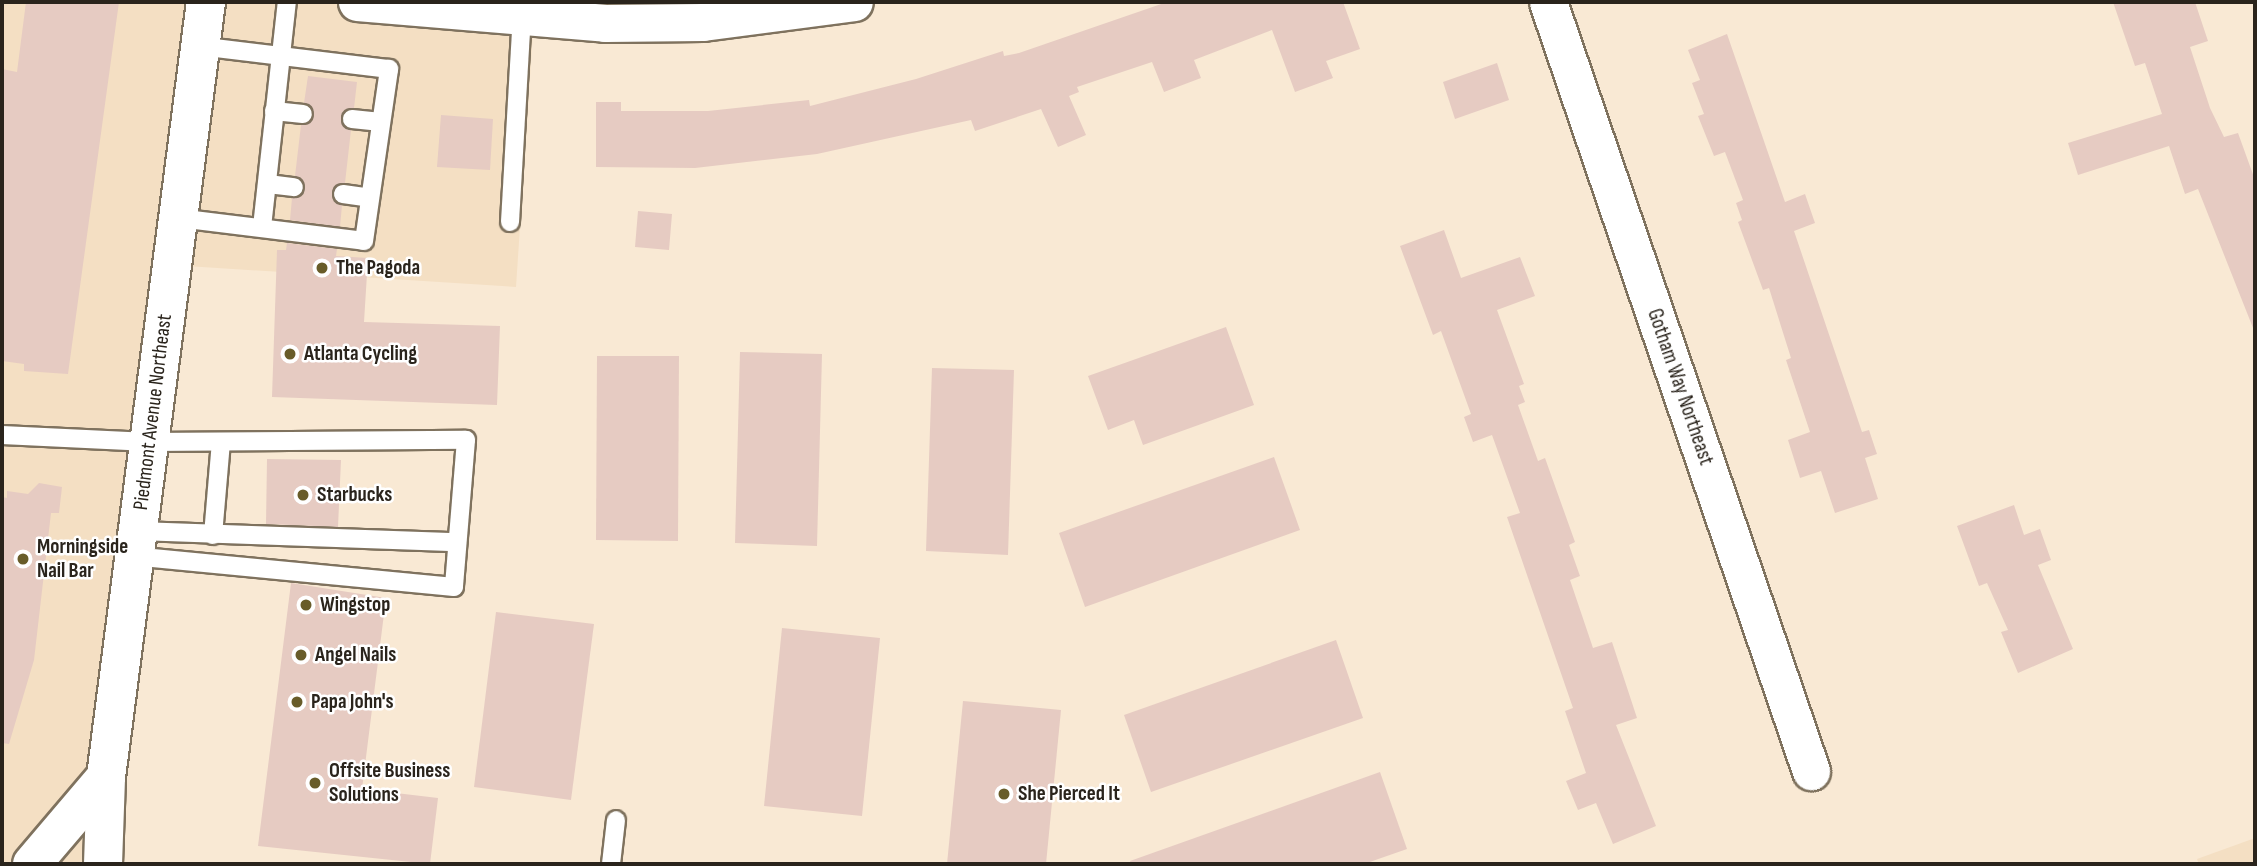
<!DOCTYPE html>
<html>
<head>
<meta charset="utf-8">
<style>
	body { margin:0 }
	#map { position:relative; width:2257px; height:866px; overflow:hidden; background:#f9e9d4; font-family:"Sofia Sans Condensed",sans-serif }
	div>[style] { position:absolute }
	.built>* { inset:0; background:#f4dfc3 }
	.building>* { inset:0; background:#e6cbc2 }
	.roads { filter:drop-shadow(2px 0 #7f725e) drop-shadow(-2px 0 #7f725e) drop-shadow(0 2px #7f725e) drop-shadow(0 -2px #7f725e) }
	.service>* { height:18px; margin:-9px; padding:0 9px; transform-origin:9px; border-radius:9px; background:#fff }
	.minor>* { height:37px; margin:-18.5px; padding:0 18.5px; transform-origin:18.5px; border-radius:18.5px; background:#fff }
	.secondary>* { height:38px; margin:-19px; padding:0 19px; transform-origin:19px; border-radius:19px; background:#fff }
	.dots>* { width:19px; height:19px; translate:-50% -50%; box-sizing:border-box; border:4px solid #fff; border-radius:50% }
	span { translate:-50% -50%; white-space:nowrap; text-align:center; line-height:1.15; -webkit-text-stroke:5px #fff; paint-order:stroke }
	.poi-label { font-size:21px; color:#2a241c; font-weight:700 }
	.left { translate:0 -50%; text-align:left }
	.street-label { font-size:21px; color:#2a241c }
	.frame { position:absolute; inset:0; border:4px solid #2a241c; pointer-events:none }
</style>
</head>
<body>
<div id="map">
	<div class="built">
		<div style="clip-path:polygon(2px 2px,535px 2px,516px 287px,155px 264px,106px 864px,2px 864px)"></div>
		<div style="clip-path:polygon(2255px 838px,2255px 864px,2199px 864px,2197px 859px)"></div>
	</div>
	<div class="building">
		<div style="clip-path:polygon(26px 2px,119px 2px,68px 374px,24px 371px,24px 364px,2px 361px,2px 69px,17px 72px)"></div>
		<div style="clip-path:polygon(1167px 2px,1343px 2px,1360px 49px,1326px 61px,1333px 78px,1295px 92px,1272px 30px,1194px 60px,1201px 78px,1164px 92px,1152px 62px,1077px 87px,1079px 92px,1069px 96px,1086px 135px,1058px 147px,1041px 109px,975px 131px,971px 120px,817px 154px,695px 168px,596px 167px,596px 102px,621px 102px,621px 111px,708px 111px,809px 100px,810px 106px,916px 79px,1003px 51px,1004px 56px,1019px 53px)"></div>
		<div style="clip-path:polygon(2113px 2px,2195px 2px,2208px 41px,2190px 47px,2210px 108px,2224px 137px,2238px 133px,2255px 180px,2255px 333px,2198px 189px,2185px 194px,2169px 146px,2078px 175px,2068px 143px,2162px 114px,2145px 63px,2135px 66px)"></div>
		<div style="clip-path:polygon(1727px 34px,1785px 202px,1805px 194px,1815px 223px,1794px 231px,1862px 432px,1869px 430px,1877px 454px,1865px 458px,1878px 499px,1835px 513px,1821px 471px,1800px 478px,1788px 440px,1810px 432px,1786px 360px,1791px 358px,1769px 288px,1763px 290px,1738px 222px,1742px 220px,1736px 203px,1743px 200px,1725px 152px,1714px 156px,1698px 116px,1704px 114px,1692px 83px,1700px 80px,1688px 50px)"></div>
		<div style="clip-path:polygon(1497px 63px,1509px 100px,1455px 119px,1443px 82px)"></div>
		<div style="clip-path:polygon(308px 76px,357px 82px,354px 108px,341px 117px,351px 130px,345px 183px,332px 193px,342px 205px,340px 227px,290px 220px,292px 198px,305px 189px,295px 176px,301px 125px,314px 116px,304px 103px)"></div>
		<div style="clip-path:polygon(441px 115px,493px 119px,490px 170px,437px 167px)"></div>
		<div style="clip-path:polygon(638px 211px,672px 214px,669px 250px,635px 247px)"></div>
		<div style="clip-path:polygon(1444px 230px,1461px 278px,1520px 257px,1535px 296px,1497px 310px,1524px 384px,1519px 386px,1525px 402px,1518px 405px,1538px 461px,1545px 458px,1575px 542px,1569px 545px,1580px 576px,1570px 580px,1593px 648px,1612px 642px,1637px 718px,1616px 725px,1656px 826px,1613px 844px,1596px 803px,1578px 810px,1566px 781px,1586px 773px,1565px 711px,1573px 708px,1507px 517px,1520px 513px,1492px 435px,1473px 442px,1464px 417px,1471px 414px,1441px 331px,1433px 335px,1400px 246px)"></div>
		<div style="clip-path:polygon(287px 243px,337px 249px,336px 256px,368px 258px,364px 322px,500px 326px,497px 405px,272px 397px,277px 250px,286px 250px)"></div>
		<div style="clip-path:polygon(1226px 327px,1254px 405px,1143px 445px,1134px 420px,1108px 430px,1088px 376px)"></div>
		<div style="clip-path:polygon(740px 352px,822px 354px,817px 546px,735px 543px)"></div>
		<div style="clip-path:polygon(597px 356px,679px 356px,678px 541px,596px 540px)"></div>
		<div style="clip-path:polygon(932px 368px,1014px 370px,1008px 555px,926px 551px)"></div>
		<div style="clip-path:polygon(1274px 457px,1300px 530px,1085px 607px,1059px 533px)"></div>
		<div style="clip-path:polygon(267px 459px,341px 460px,338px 527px,266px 524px)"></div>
		<div style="clip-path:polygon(39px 483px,62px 487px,59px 513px,51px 513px,34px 660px,9px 744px,2px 743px,2px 497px,7px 498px,7px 491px,28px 494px)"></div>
		<div style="clip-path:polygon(2014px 505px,2024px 535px,2040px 529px,2051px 560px,2038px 565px,2073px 649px,2018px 673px,2001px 632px,2008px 630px,1987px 583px,1979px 586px,1957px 526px)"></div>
		<div style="clip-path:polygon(291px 583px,386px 598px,362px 789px,438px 798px,430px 864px,258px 846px)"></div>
		<div style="clip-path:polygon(496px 612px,594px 624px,571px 800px,474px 787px)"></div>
		<div style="clip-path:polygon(782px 628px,880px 638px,862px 816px,764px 806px)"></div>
		<div style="clip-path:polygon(1336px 640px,1363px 718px,1151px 792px,1124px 715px)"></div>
		<div style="clip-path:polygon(963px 701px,1061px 710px,1046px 864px,947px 864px)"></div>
		<div style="clip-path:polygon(1380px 772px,1407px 849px,1364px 864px,1131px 864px,1130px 861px)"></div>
	</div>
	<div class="roads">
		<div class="service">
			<div style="left:274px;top:111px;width:29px;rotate:6deg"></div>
			<div style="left:352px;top:119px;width:29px;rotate:6deg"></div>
			<div style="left:268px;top:184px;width:26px;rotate:7deg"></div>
			<div style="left:343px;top:194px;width:27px;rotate:8deg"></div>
			<div style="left:178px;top:218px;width:187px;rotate:7deg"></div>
			<div style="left:364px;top:241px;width:174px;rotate:-81.7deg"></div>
			<div style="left:389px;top:69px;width:190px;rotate:-173.1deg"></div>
			<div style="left:510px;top:222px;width:206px;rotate:-86.7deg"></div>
			<div style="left:262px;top:227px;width:226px;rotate:-83.7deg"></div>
			<div style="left:2px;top:435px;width:147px;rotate:2.7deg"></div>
			<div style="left:149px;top:442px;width:317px;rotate:-0.4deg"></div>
			<div style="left:466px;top:440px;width:147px;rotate:94.7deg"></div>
			<div style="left:454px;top:587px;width:321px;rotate:-174.5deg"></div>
			<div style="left:138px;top:531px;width:319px;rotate:2deg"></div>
			<div style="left:213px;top:535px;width:93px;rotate:-85.1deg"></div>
			<div style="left:611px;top:864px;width:44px;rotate:-83.5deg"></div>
		</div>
		<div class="minor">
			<div style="left:357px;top:2px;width:249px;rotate:4.8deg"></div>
			<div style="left:605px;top:23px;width:98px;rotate:-0.6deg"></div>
			<div style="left:703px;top:22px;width:152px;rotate:-7.5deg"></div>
			<div style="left:1548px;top:2px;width:813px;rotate:71.12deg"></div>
		</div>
		<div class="secondary">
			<div style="left:32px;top:864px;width:114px;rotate:-49.6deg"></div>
			<div style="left:103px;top:864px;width:87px;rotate:-88deg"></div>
			<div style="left:106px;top:777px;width:781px;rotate:-82.65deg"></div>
		</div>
	</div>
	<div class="dots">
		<div style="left:322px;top:268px;background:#685c29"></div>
		<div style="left:290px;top:354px;background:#685c29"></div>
		<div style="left:303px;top:495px;background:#685c29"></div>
		<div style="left:23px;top:559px;background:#685c29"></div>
		<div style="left:306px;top:605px;background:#685c29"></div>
		<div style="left:301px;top:655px;background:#685c29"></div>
		<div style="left:297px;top:702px;background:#685c29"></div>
		<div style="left:315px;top:783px;background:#685c29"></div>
		<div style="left:1004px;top:794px;background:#685c29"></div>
	</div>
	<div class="poi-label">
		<span class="left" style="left:336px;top:268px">The Pagoda</span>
		<span class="left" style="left:304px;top:354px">Atlanta Cycling</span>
		<span class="left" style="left:317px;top:495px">Starbucks</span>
		<span class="left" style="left:37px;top:559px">Morningside<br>Nail Bar</span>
		<span class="left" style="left:320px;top:605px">Wingstop</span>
		<span class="left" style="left:315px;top:655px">Angel Nails</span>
		<span class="left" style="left:311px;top:702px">Papa John's</span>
		<span class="left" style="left:329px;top:783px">Offsite Business<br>Solutions</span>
		<span class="left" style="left:1018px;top:794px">She Pierced It</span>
	</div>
	<div class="street-label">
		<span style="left:1680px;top:387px;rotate:71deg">Gotham Way Northeast</span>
		<span style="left:153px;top:412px;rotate:-83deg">Piedmont Avenue Northeast</span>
	</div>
	<div class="frame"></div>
</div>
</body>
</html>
